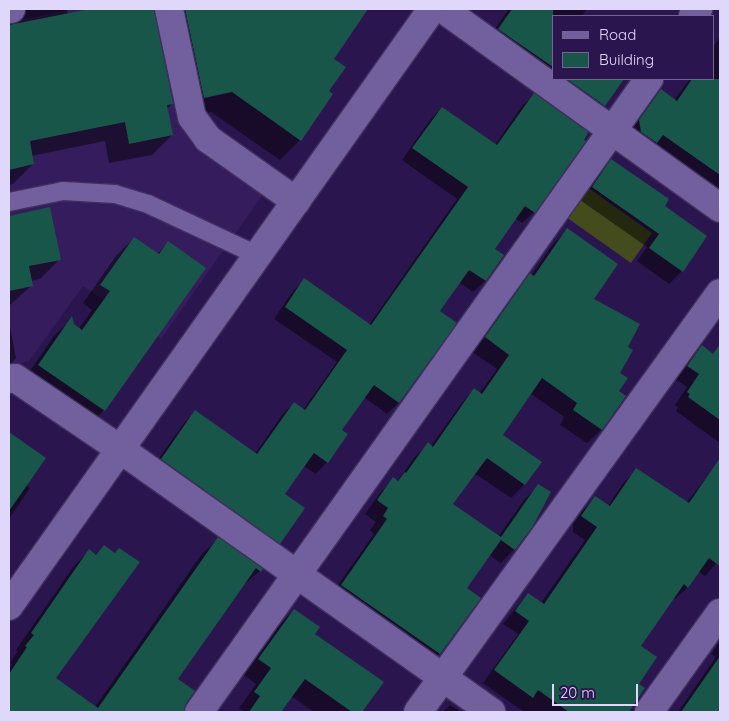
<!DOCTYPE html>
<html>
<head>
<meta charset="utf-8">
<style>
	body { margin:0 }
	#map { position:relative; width:729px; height:721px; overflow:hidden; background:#2b154e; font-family:Quicksand,sans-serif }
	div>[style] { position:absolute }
	.built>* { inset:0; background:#351d5d }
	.green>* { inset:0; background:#444b1d }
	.shadow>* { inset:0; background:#0007 }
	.building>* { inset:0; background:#19564a }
	.roads { filter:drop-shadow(1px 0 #41305e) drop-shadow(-1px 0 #41305e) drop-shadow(0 1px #41305e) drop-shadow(0 -1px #41305e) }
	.service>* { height:18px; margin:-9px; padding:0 9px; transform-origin:9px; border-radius:9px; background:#715f9e }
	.minor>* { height:28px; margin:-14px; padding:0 14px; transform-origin:14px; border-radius:14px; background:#715f9e }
	.tertiary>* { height:28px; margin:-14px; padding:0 14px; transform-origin:14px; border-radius:14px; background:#715f9e }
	span { translate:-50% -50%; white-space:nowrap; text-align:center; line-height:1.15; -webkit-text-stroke:4px #2b154e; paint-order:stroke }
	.frame { position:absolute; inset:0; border:10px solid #e0d8fb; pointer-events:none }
	.legend { position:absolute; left:552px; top:15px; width:162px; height:65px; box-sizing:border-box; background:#2b154e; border:1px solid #736393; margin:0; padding:6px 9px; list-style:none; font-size:15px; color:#e0d8fb }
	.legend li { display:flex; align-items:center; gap:10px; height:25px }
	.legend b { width:25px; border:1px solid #736393 }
	.scale { position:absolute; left:552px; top:684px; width:86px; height:22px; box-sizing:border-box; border:2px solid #e0d8fb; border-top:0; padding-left:6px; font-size:15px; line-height:18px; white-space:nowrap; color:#e0d8fb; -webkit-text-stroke:4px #2b154e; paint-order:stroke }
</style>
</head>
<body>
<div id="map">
	<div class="built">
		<div style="clip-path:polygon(73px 9px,156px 9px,179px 121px,193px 145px,263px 194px,161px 339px,83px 286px,29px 361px,9px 366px,9px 22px)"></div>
	</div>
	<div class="green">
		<div style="clip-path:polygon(587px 187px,652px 233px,631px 263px,566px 217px)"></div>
	</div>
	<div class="shadow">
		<div style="clip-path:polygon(9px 9px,67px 9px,68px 15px,97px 9px,366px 9px,332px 60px,327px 91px,300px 140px,280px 160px,211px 112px,184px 117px,161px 19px,153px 13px,172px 104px,167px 109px,172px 135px,152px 155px,109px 163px,105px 141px,31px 156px,33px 164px,13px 184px,9px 185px)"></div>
		<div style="clip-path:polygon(509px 9px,587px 9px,582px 16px,553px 16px,553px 79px,622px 79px,604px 105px,589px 119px,485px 43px)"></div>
		<div style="clip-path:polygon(720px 37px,720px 216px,623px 137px,645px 107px,661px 91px,674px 100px,690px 79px,713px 79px,713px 47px)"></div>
		<div style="clip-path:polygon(534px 95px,534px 212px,522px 223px,515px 218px,493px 249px,503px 256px,485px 281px,473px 292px,459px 282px,439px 312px,399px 402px,387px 414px,364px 397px,340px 431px,346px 435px,327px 462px,316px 474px,304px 466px,284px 494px,280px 543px,268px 554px,150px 471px,184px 423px,196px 411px,255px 454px,282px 415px,294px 403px,303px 410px,337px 362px,274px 319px,293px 291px,305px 280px,369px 325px,457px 199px,402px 160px,430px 120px,442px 108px,495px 145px,522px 106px)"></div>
		<div style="clip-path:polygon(612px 161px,663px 207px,706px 237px,682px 271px,669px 284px,637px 261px,647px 247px,580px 200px,599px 173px)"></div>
		<div style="clip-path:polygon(49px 209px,60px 259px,40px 279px,31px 281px,31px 286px,9px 306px,9px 217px)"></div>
		<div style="clip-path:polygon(567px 230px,592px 299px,626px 347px,619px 374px,617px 391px,625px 397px,601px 430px,587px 443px,560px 425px,564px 417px,530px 393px,502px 435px,540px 462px,524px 485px,511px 498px,474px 473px,451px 504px,498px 537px,524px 500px,538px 486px,514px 549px,501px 563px,489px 555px,465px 589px,479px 598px,439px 654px,425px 667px,328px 599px,374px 534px,370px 530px,376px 522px,365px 514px,380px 493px,393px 479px,397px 481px,399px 479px,414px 458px,428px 444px,431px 446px,461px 404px,474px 390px,479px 394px,497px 369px,472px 352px,516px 289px,531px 276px,553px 244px)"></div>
		<div style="clip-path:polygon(134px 238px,157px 254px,168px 243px,205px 269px,104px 410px,85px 429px,21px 384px,54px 336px,72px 319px,73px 325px,79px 329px,92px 310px,83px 303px,116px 256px)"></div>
		<div style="clip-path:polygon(9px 321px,16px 358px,9px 366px)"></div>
		<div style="clip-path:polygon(702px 347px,716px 357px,720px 352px,720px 443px,676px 411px,678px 407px,675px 405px,687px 387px,675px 379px)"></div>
		<div style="clip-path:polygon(9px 434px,44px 459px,26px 485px,30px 488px,9px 519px)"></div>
		<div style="clip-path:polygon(637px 470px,685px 504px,712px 471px,720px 477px,720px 559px,705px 576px,698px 571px,688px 587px,675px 599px,673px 598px,639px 646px,637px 684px,644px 689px,627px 712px,524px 712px,483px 683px,518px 634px,503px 624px,528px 594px,541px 603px,585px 540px,573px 532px,573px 524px,583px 510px,596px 498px,608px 506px,624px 482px)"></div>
		<div style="clip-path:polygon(218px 539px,260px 571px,242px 586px,177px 680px,185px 703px,183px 712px,9px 712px,9px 669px,12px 664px,10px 663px,18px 651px,16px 650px,73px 567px,89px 551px,95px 555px,104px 547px,54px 679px,95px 707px,201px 555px)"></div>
		<div style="clip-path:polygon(294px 610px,313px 634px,382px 682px,361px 712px,314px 712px,291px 696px,280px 712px,245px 712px,239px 708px,256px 684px,244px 675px,278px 626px)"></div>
		<div style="clip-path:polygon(720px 641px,720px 712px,678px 712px,716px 657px,711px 654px)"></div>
		<div style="clip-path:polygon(450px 705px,461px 712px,443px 712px)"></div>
	</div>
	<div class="building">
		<div style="clip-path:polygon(90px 9px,154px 9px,173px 104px,167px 105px,173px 135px,129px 144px,125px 122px,30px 141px,34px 164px,9px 170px,9px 25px)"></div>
		<div style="clip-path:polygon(185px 9px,368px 9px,334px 59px,346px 67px,329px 91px,333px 94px,301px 141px,232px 92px,204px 98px)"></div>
		<div style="clip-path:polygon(512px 9px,553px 9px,553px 67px,498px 29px)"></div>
		<div style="clip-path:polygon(567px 79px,624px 79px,605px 106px)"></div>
		<div style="clip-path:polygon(692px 79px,720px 79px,720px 175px,663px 135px,657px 143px,641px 132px,639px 120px,661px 89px,677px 101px)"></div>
		<div style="clip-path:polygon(534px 93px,587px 131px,588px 133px,584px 140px,586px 141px,535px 213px,525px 206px,495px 249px,504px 255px,486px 281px,469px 270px,440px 311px,457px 323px,399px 403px,374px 385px,342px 430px,348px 434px,328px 463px,314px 453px,285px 494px,305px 508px,280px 544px,161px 459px,195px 410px,257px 454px,294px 402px,305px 410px,347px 350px,285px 307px,304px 278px,371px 325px,468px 187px,412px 148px,442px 107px,497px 145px)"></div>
		<div style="clip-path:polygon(611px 159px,669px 199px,665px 206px,707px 236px,683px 272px,649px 248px,659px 234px,592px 187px)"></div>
		<div style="clip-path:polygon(50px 207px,61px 260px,29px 266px,33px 286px,9px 291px,9px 216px)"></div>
		<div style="clip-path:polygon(567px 228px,618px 264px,594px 299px,640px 324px,628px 347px,633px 350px,620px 373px,628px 378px,619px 391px,626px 396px,602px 430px,573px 410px,577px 403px,542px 378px,503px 435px,542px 462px,525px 485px,487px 458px,453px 504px,501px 537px,538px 484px,551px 492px,533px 526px,515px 550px,501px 540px,467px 588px,481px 598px,440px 654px,341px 585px,387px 519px,383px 516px,388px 508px,377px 500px,393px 477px,398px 481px,405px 472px,406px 473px,428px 442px,433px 447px,474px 388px,482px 394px,509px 355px,485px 337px,530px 273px,534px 276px)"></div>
		<div style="clip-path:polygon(134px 237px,159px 254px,168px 241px,206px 268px,105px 411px,38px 365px,72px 316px,74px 324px,82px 330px,110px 291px,100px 285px)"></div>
		<div style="clip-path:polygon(720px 344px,720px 420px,688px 397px,690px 394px,687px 392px,699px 374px,687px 366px,702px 345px,713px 354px)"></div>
		<div style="clip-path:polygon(9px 432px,46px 458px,9px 511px)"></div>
		<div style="clip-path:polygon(720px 458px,720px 566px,709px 558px,688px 588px,684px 584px,641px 646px,657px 657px,639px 684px,645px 688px,629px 712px,569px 712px,538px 690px,533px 698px,494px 670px,529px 621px,515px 611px,528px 593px,544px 604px,597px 527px,581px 516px,595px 496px,610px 506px,636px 468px,689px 503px)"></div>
		<div style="clip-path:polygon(218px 537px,263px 569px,261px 572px,256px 568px,178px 679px,195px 691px,186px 703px,184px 712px,9px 712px,9px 674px,27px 647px,25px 646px,34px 635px,31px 633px,89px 549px,96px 555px,104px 545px,115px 553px,119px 548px,140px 562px,56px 678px,98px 708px)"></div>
		<div style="clip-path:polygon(294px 609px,320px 627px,315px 634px,384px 682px,362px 712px,352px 712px,305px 679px,281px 712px,249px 712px,260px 696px,254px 692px,271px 668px,258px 659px)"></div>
		<div style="clip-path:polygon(720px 656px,720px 712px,681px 712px)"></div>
	</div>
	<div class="roads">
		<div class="service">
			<div style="left:9px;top:202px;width:55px;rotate:-11.5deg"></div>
			<div style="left:63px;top:191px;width:52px;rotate:3.3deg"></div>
			<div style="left:115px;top:194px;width:34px;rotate:17deg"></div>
			<div style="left:148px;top:204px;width:120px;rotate:25.1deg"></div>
		</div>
		<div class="minor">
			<div style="left:9px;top:9px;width:2px"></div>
			<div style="left:169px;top:9px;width:110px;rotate:78deg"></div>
			<div style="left:192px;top:117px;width:27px;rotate:54deg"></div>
			<div style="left:208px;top:139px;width:108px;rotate:35.2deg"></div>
			<div style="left:443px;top:9px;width:341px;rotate:35.7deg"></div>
			<div style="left:693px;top:16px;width:9px;rotate:-54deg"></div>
			<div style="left:9px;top:379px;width:6px;rotate:-9deg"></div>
			<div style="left:15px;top:378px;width:127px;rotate:34.1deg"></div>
			<div style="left:120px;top:449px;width:455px;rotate:35.3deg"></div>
			<div style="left:199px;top:712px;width:777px;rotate:-54.59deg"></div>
			<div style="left:418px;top:712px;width:516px;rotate:-54.22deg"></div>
			<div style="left:649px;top:712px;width:122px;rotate:-54.4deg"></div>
		</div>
		<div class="tertiary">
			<div style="left:9px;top:606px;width:732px;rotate:-54.68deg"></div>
		</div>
	</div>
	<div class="frame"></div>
	<ul class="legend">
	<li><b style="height:6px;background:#715f9e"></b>Road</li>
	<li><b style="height:14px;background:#19564a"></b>Building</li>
	</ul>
	<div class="scale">20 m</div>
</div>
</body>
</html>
